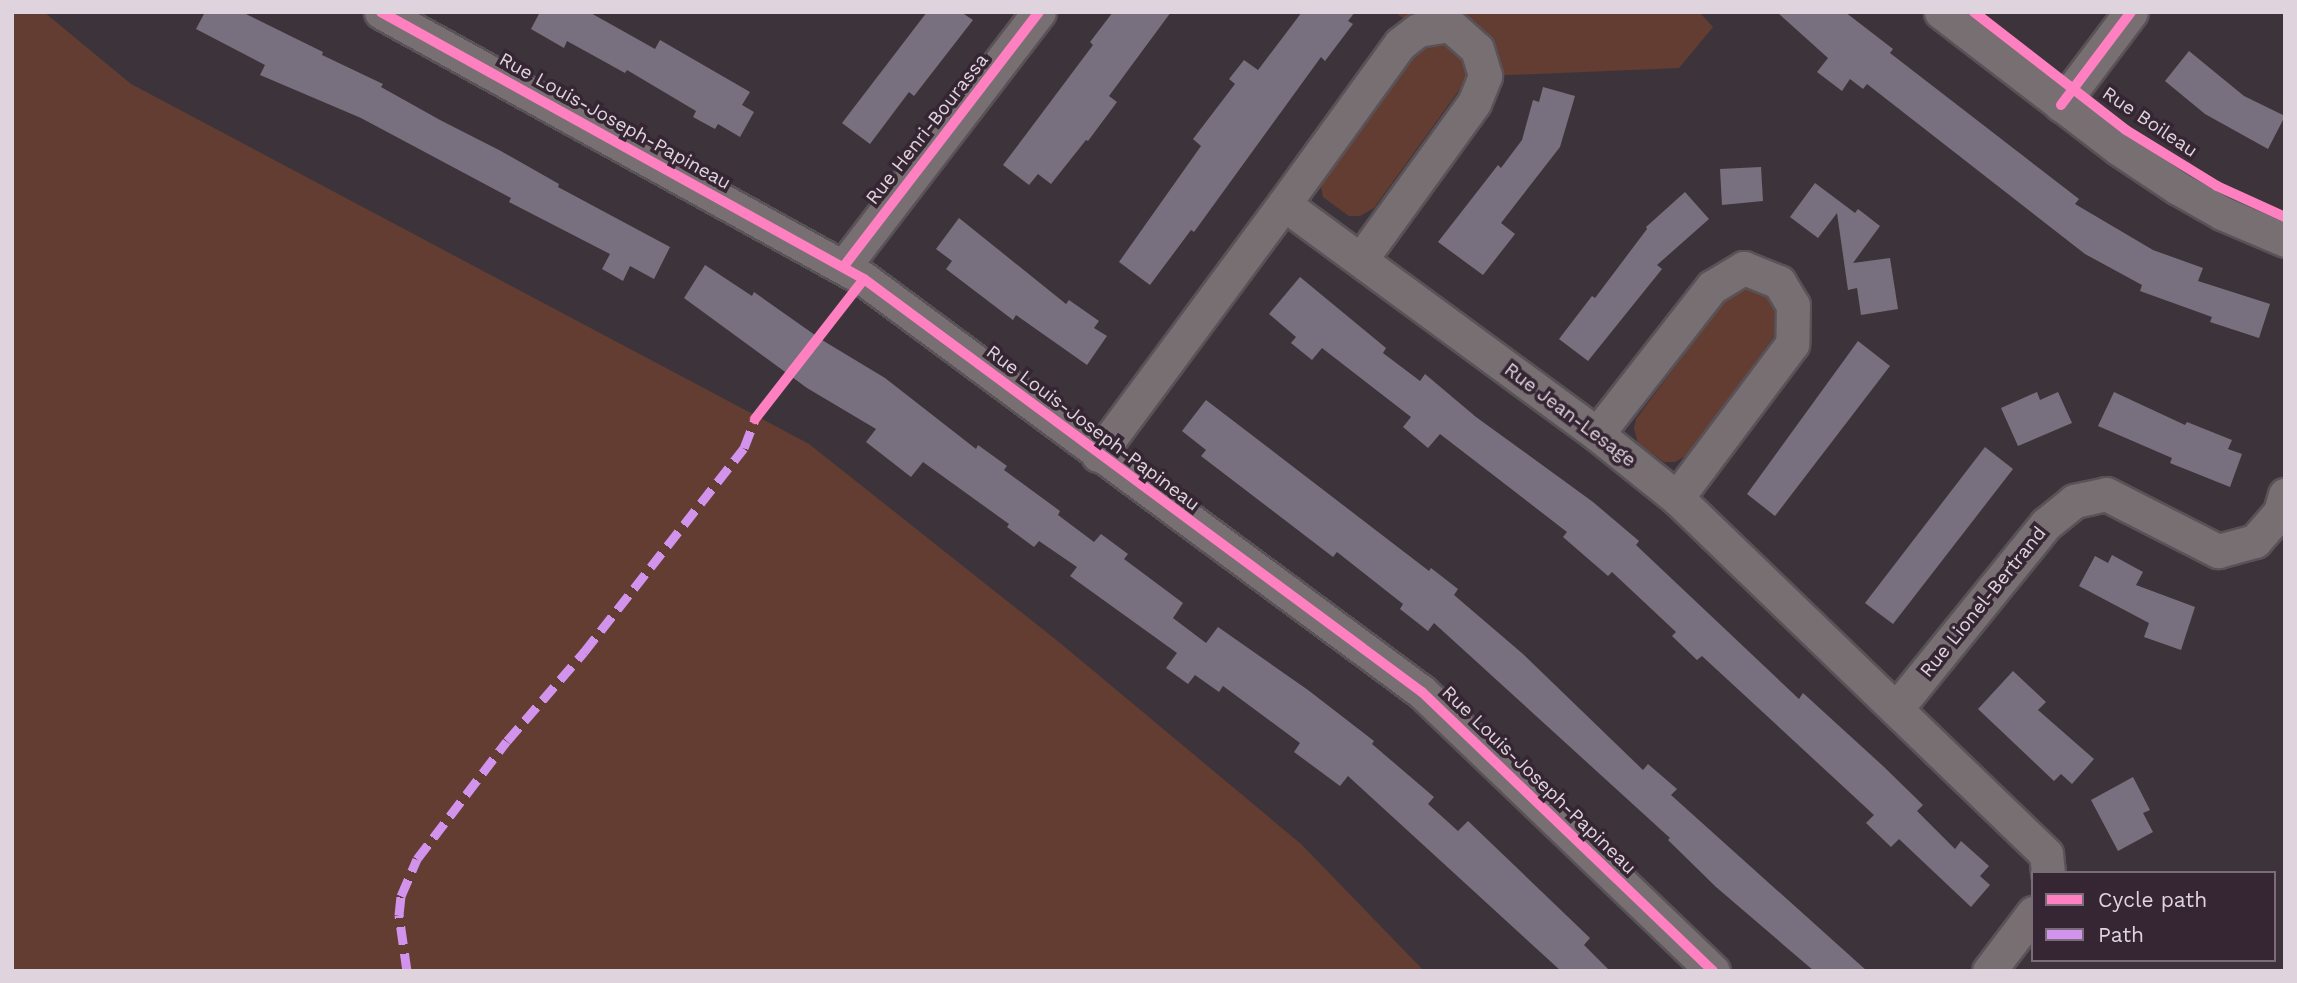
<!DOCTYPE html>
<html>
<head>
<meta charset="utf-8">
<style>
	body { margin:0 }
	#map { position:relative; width:2297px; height:983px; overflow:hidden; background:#3d343b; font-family:"Work Sans",sans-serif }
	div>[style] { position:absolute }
	.green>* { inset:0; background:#643d32 }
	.building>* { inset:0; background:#78707e }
	.roads { filter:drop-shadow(2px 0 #595257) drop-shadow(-2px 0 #595257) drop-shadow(0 2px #595257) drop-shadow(0 -2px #595257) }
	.minor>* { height:33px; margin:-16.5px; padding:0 16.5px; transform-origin:16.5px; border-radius:16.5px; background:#786f72 }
	.quiet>* { height:9px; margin-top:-4.5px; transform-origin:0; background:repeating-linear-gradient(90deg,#d193ec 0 18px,transparent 0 27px) }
	.cycleway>* { height:10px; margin:-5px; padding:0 5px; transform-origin:5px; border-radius:5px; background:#ff80c0 }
	span { translate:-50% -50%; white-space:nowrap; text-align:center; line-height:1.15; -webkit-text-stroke:7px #362634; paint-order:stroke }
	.street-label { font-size:19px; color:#dfd4dd }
	.frame { position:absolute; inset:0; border:14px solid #dfd4dd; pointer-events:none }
	.legend { position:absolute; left:2031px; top:871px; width:245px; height:91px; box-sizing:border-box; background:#362634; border:2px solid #7a6c78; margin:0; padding:9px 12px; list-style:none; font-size:21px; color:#dfd4dd }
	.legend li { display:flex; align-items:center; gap:14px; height:35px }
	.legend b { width:35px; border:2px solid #7a6c78 }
</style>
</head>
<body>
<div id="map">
	<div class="green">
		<div style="clip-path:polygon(12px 12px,44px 12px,131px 84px,809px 444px,1060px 643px,1301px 844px,1424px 971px,12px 971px)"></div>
		<div style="clip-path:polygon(1395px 12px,1699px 12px,1713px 27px,1679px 68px,1485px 76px,1477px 49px,1418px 30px)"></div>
		<div style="clip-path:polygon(1433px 43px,1449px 45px,1465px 59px,1468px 69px,1465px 82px,1374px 208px,1360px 216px,1349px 216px,1323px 197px,1320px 181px,1409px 54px)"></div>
		<div style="clip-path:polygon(1748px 289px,1763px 292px,1780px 305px,1780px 328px,1689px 454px,1675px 462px,1664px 462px,1638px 443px,1634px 428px,1636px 419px,1724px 301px)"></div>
	</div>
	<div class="building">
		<div style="clip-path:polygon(205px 12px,242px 12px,323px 52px,322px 55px,383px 84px,381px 87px,440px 120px,499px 150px,559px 184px,558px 187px,670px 247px,654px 279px,630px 266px,623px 281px,602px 269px,610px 254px,509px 202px,511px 198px,361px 118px,260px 75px,265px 65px,196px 29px)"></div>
		<div style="clip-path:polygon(540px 12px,589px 12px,655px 49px,660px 40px,750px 92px,742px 105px,754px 112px,740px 137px,718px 124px,715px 129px,693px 117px,696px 111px,627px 70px,625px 73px,567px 41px,564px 48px,531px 29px)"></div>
		<div style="clip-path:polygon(927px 12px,961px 12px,973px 20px,914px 96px,909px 92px,870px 144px,842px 123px)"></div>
		<div style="clip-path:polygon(1113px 12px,1171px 12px,1109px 96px,1117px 102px,1088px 141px,1086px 140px,1051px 184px,1038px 174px,1029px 185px,1003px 165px,1093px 45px,1090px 42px)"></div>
		<div style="clip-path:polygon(1302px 12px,1355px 12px,1348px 21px,1353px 24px,1325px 61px,1321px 57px,1194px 232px,1191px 230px,1150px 285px,1119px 262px,1201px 146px,1193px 139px,1235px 84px,1229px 79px,1244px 60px,1258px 70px)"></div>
		<div style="clip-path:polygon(1777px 12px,1845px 12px,1893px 49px,1890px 53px,2079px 199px,2075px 204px,2153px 250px,2203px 268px,2198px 281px,2270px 304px,2259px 338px,2210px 322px,2212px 317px,2140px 291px,2142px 285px,2085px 254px,1867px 84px,1863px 89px,1850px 79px,1842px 91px,1817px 72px,1828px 58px)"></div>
		<div style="clip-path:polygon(2189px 51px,2244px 96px,2285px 116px,2268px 149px,2205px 114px,2165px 81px)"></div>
		<div style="clip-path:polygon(1543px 87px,1575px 96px,1560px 147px,1501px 223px,1515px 234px,1483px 275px,1438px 242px,1498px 165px,1501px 168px,1522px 140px,1533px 100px,1539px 102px)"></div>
		<div style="clip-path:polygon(1761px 167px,1763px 201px,1722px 205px,1720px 169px)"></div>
		<div style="clip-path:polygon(1815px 183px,1855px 213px,1858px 209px,1880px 226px,1853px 263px,1890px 258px,1898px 309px,1861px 315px,1857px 288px,1848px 290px,1837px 213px,1818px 238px,1790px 217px)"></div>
		<div style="clip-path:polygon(1685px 192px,1709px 219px,1657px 265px,1662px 269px,1588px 361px,1559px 339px,1592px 296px,1595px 298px,1647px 229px,1646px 227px)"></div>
		<div style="clip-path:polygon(959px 218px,1066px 304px,1069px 300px,1099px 321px,1094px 328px,1107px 336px,1087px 365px,1016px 315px,1013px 320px,946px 269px,952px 261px,936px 249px)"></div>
		<div style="clip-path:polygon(705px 265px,752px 296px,754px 292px,822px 340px,885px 378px,976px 449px,978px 445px,1007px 466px,1004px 470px,1060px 511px,1058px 515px,1094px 542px,1101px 534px,1128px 554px,1124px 559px,1183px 603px,1173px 618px,1206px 643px,1218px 627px,1308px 690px,1374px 741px,1372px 744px,1434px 797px,1428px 804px,1458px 831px,1468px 821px,1590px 938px,1584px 945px,1610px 971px,1561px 971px,1348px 776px,1340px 786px,1294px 752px,1300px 743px,1223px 686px,1219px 692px,1195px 675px,1188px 684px,1166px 668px,1177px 653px,1070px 576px,1077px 567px,1039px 541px,1034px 547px,1007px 527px,1009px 524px,923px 462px,911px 477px,866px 442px,876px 429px,807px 388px,684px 298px)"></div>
		<div style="clip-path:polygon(1300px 277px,1386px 348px,1383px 353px,1420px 381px,1425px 374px,1476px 417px,1593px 502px,1639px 541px,1636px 545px,1799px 699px,1803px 693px,1883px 766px,1923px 805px,1917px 811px,1955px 849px,1961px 841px,1989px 866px,1980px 876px,1990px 885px,1971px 907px,1899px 839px,1891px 847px,1866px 823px,1874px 815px,1702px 656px,1697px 660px,1672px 636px,1676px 632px,1612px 572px,1608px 576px,1563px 537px,1567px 532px,1440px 434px,1428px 448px,1403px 427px,1411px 417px,1322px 348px,1312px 360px,1291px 343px,1296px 337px,1269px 314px)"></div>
		<div style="clip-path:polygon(1858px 341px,1890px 366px,1775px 516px,1747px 494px)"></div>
		<div style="clip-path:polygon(2037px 392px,2040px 400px,2058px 392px,2072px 423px,2018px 446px,2001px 408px)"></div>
		<div style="clip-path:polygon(2114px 392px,2185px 425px,2187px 422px,2232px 440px,2228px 449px,2242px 454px,2230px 487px,2170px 463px,2172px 458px,2098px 426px)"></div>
		<div style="clip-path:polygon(1206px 400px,1429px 571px,1431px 568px,1458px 589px,1454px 595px,1523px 654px,1643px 770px,1648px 764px,1677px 789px,1671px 795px,1867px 971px,1814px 971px,1716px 887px,1668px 840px,1670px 838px,1434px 623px,1428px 631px,1400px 609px,1403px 604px,1337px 552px,1333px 557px,1201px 456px,1206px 450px,1182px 431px)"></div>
		<div style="clip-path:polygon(1985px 447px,2013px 469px,1893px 624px,1865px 603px)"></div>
		<div style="clip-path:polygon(2112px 555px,2143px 572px,2136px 585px,2195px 607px,2181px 650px,2144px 637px,2149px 623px,2079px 586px,2095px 556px,2108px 563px)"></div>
		<div style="clip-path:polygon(2013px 671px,2046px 702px,2038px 710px,2094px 759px,2072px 784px,2061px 774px,2054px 781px,1978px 709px)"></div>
		<div style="clip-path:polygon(2133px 777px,2150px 810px,2143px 813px,2153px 832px,2118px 851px,2091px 800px)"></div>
	</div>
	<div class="roads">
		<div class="minor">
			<div style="left:381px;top:12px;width:552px;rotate:28.93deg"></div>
			<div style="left:864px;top:279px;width:694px;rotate:36.51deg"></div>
			<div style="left:1422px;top:692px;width:403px;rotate:43.8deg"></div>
			<div style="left:1941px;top:12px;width:223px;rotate:37.5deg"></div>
			<div style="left:2118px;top:148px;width:72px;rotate:33.7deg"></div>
			<div style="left:2178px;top:188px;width:51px;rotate:29.6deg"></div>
			<div style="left:2222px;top:213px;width:69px;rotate:23.2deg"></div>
			<div style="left:2061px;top:105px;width:116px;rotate:-53deg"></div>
			<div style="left:1284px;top:204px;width:198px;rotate:-54.1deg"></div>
			<div style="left:1400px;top:44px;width:23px;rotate:-38deg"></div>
			<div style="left:1418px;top:30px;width:32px;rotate:-9deg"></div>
			<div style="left:1450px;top:25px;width:36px;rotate:42deg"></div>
			<div style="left:1477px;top:49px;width:28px;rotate:73deg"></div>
			<div style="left:1485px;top:76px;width:29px;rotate:112deg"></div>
			<div style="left:1474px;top:103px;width:193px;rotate:125.9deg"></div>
			<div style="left:844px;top:266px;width:320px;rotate:-52.5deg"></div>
			<div style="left:1597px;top:434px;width:187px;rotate:-52deg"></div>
			<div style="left:1712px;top:287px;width:37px;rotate:-31deg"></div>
			<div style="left:1744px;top:268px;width:38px;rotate:22deg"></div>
			<div style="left:1779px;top:282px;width:27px;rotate:59deg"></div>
			<div style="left:1793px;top:305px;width:39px;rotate:91deg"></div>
			<div style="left:1792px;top:344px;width:192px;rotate:126.8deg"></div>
			<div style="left:1098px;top:455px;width:312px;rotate:-53.5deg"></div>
			<div style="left:1284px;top:204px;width:388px;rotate:36.3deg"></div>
			<div style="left:1597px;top:434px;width:102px;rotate:38.7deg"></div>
			<div style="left:1677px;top:498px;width:513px;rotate:43.97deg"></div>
			<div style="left:2046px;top:854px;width:19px;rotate:84deg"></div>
			<div style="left:1896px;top:709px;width:238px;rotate:-51deg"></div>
			<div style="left:2046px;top:524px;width:36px;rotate:-39deg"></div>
			<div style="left:2074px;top:501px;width:33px;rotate:-12deg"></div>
			<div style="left:2106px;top:494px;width:126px;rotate:27deg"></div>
			<div style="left:2218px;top:551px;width:38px;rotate:-15deg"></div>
			<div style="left:2255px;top:541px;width:38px;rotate:-49deg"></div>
			<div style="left:2280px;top:512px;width:18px;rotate:-74deg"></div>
			<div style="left:1989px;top:971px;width:73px;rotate:-52.8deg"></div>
		</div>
	</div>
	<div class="quiet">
		<div style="left:407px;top:971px;width:57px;rotate:-98.1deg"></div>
		<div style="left:399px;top:915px;width:19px;rotate:-84deg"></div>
		<div style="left:401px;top:896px;width:40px;rotate:-66.6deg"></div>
		<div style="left:417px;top:859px;width:148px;rotate:-52.7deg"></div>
		<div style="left:507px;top:741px;width:118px;rotate:-49.1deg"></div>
		<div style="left:584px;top:652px;width:259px;rotate:-51.9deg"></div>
		<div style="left:744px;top:448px;width:31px;rotate:-69deg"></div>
	</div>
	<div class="cycleway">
		<div style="left:381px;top:12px;width:552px;rotate:28.93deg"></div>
		<div style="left:864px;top:279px;width:694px;rotate:36.51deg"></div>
		<div style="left:1422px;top:692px;width:403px;rotate:43.8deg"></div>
		<div style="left:1974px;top:12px;width:192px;rotate:37.8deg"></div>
		<div style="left:2126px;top:130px;width:107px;rotate:31.6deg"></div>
		<div style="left:2217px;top:186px;width:75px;rotate:24.5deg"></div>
		<div style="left:2061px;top:105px;width:116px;rotate:-53deg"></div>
		<div style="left:844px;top:266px;width:320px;rotate:-52.5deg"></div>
		<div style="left:755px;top:419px;width:177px;rotate:-52.1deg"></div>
	</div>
	<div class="street-label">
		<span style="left:615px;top:121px;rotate:29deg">Rue Louis-Joseph-Papineau</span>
		<span style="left:2150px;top:122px;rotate:34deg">Rue Boileau</span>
		<span style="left:927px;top:129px;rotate:-52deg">Rue Henri-Bourassa</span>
		<span style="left:1570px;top:415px;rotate:37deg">Rue Jean-Lesage</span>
		<span style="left:1093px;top:428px;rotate:37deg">Rue Louis-Joseph-Papineau</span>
		<span style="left:1983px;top:602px;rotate:-51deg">Rue Lionel-Bertrand</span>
		<span style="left:1539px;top:780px;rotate:44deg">Rue Louis-Joseph-Papineau</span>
	</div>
	<div class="frame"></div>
	<ul class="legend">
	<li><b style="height:9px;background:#ff80c0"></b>Cycle path</li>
	<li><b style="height:9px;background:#d193ec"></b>Path</li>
	</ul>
</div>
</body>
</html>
